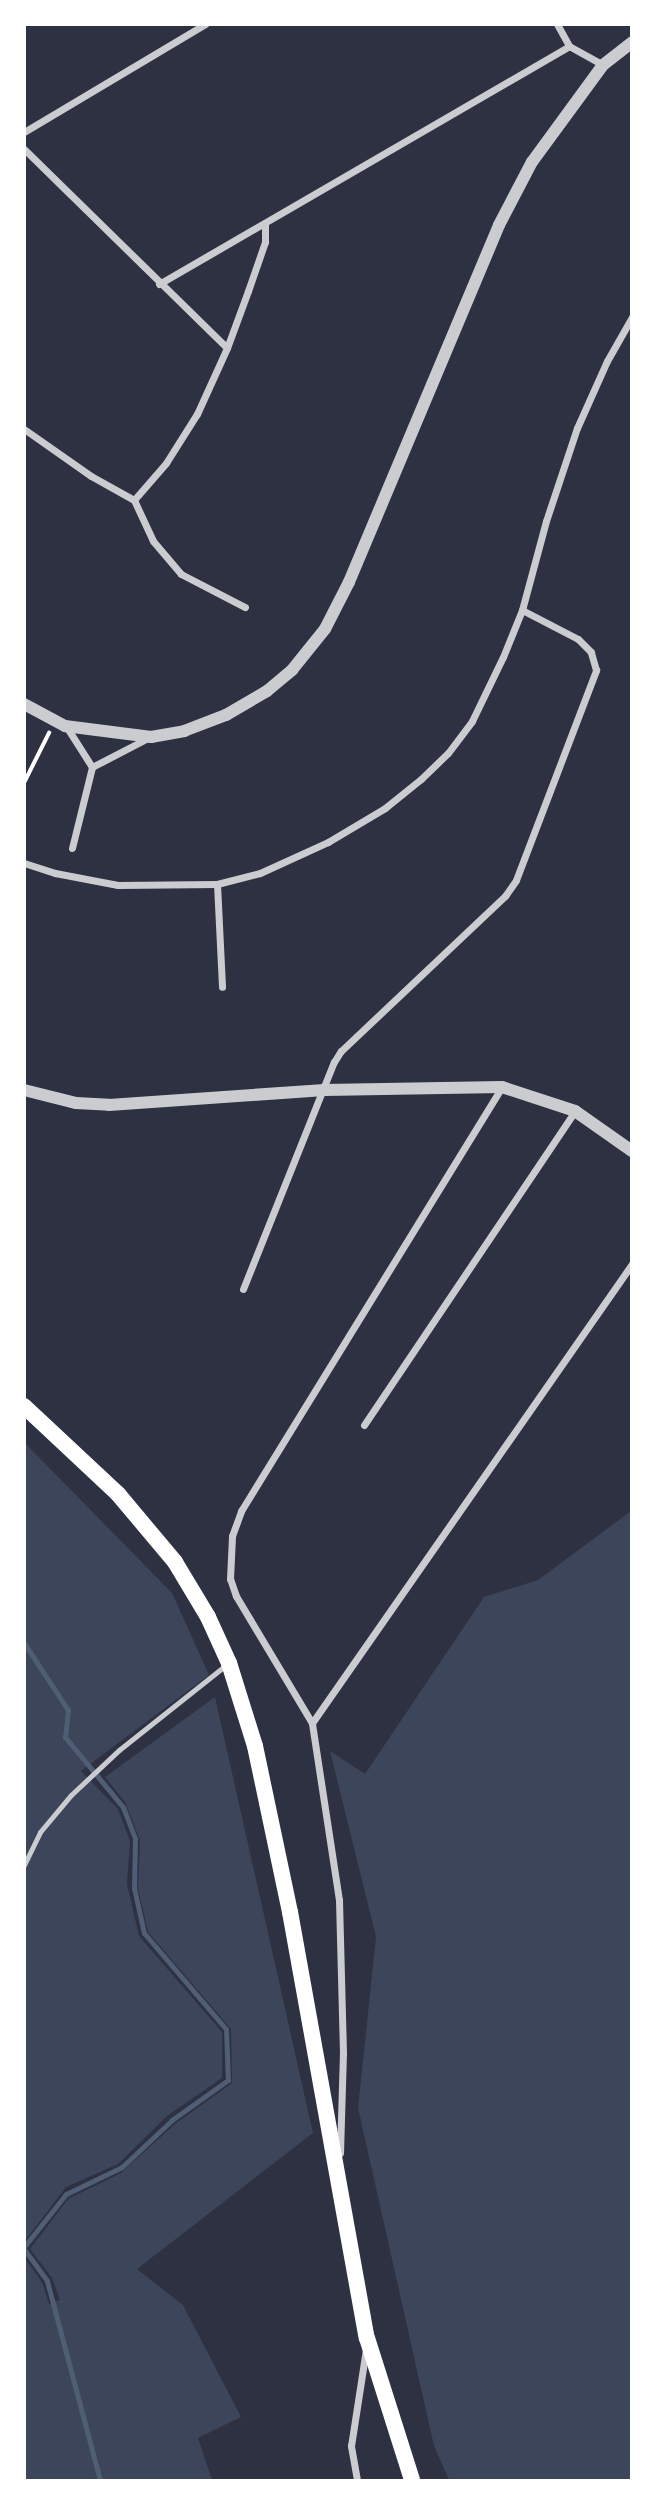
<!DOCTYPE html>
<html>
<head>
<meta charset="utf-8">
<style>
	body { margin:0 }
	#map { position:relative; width:656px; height:2505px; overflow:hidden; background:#2d3142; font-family:"Archivo Narrow",sans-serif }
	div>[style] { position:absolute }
	.green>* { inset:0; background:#3c4559 }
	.stream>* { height:5px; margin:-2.5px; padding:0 2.5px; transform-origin:2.5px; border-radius:2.5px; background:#4f5d75 }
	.path>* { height:3.5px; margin:-1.75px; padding:0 1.75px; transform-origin:1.75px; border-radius:1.75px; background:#fff }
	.service>* { height:5px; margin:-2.5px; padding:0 2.5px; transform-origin:2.5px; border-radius:2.5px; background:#caccd0 }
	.minor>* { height:7px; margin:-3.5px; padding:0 3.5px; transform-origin:3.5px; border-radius:3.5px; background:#caccd0 }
	.tertiary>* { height:12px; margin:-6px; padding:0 6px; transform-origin:6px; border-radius:6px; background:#caccd0 }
	.trunk>* { height:16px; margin:-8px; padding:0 8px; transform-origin:8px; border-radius:8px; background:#fff }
	span { translate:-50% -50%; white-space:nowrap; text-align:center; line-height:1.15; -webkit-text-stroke:5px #fff; paint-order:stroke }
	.frame { position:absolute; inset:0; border:26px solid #fff; pointer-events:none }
</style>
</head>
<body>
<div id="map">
	<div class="green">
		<div style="clip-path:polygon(25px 1443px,172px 1593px,209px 1675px,81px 1771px,118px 1809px,130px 1841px,127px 1884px,139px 1936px,222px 2032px,222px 2078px,167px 2116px,118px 2164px,66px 2187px,25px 2241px)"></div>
		<div style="clip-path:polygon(631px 1511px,631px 2480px,449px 2480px,434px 2446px,358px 2108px,376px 1937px,330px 1751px,365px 1774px,484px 1597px,538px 1580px)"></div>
		<div style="clip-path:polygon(215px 1697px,313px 2133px,137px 2269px,183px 2305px,241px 2417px,198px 2438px,212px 2480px,25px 2480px,25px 2258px,43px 2284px,49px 2304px,60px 2300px,52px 2278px,30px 2249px,68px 2199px,121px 2173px,175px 2124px,232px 2083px,231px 2029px,148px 1932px,138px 1888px,140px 1840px,125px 1802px,105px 1777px)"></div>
	</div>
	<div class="stream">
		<div style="left:24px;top:1643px;width:80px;rotate:56.7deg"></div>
		<div style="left:68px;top:1710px;width:27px;rotate:96deg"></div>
		<div style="left:65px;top:1737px;width:91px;rotate:50.4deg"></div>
		<div style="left:123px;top:1807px;width:33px;rotate:69deg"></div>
		<div style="left:135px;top:1838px;width:50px;rotate:91.1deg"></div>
		<div style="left:134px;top:1888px;width:46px;rotate:77.5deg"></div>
		<div style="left:144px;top:1933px;width:126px;rotate:49.5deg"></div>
		<div style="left:226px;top:2029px;width:51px;rotate:87.8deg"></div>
		<div style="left:228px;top:2080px;width:69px;rotate:144.5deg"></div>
		<div style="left:172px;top:2120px;width:69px;rotate:136.8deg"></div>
		<div style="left:122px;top:2167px;width:62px;rotate:154.3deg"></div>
		<div style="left:66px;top:2194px;width:68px;rotate:128.4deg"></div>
		<div style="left:24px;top:2249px;width:39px;rotate:54deg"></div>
		<div style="left:47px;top:2281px;width:206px;rotate:75.1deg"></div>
	</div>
	<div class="path">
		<div style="left:24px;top:783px;width:56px;rotate:-63.4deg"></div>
	</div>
	<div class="service">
		<div style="left:24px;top:1865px;width:37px;rotate:-64deg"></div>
		<div style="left:40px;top:1832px;width:48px;rotate:-50deg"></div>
		<div style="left:71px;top:1795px;width:66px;rotate:-43.2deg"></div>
		<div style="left:119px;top:1750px;width:137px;rotate:-38.5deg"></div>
	</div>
	<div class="minor">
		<div style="left:557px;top:24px;width:25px;rotate:61deg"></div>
		<div style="left:569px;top:46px;width:39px;rotate:29deg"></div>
		<div style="left:24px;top:132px;width:211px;rotate:-30.8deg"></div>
		<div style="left:24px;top:149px;width:284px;rotate:44.4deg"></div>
		<div style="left:159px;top:284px;width:474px;rotate:-30.1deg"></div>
		<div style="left:24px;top:429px;width:82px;rotate:35deg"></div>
		<div style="left:91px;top:476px;width:49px;rotate:29.2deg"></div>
		<div style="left:134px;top:500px;width:49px;rotate:-49.1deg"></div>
		<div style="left:166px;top:463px;width:58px;rotate:-57.7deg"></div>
		<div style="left:197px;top:414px;width:72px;rotate:-65.6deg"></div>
		<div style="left:227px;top:348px;width:61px;rotate:-69.8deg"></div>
		<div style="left:248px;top:291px;width:52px;rotate:-70.9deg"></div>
		<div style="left:265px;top:242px;width:19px;rotate:-90deg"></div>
		<div style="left:134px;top:500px;width:45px;rotate:65.1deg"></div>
		<div style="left:153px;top:541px;width:43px;rotate:49.7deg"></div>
		<div style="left:181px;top:574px;width:72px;rotate:27.3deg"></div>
		<div style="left:66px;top:726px;width:49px;rotate:57.6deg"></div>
		<div style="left:72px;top:848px;width:83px;rotate:-76.1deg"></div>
		<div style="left:92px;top:767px;width:63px;rotate:-27.4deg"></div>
		<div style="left:24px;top:863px;width:33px;rotate:18deg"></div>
		<div style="left:55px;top:873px;width:64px;rotate:10.8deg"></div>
		<div style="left:118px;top:885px;width:99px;rotate:-0.6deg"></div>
		<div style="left:217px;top:884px;width:44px;rotate:-14.3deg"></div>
		<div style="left:260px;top:873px;width:75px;rotate:-24.5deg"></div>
		<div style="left:328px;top:842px;width:66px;rotate:-30.8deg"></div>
		<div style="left:385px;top:808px;width:46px;rotate:-38.9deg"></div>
		<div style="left:421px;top:779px;width:37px;rotate:-44deg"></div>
		<div style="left:448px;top:753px;width:40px;rotate:-53deg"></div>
		<div style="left:472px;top:721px;width:71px;rotate:-64.2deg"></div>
		<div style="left:503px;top:657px;width:51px;rotate:-68deg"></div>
		<div style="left:522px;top:610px;width:92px;rotate:-74.9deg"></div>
		<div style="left:546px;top:521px;width:98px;rotate:-71.6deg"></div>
		<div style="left:577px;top:428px;width:73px;rotate:-65.9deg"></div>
		<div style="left:607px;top:361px;width:51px;rotate:-60.4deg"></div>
		<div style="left:217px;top:884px;width:103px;rotate:87.2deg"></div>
		<div style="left:243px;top:1289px;width:245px;rotate:-68.2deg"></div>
		<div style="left:334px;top:1062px;width:13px;rotate:-58deg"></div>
		<div style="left:341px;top:1051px;width:226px;rotate:-43.4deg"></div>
		<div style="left:505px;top:896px;width:19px;rotate:-55deg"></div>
		<div style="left:516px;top:880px;width:225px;rotate:-69.1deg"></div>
		<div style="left:596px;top:670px;width:19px;rotate:-106deg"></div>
		<div style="left:591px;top:652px;width:18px;rotate:-135deg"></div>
		<div style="left:578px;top:639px;width:63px;rotate:-152.6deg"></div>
		<div style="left:364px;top:1425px;width:378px;rotate:-56.1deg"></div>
		<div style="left:312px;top:1723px;width:560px;rotate:-55.12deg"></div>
		<div style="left:340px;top:2153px;width:100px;rotate:-88.3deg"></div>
		<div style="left:343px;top:2053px;width:153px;rotate:-91.5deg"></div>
		<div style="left:339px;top:1900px;width:179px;rotate:-98.7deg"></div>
		<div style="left:312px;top:1723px;width:148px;rotate:-120.9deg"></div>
		<div style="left:236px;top:1596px;width:18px;rotate:-109deg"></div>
		<div style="left:230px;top:1579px;width:43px;rotate:-87.3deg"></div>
		<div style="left:232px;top:1536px;width:27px;rotate:-70deg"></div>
		<div style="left:241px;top:1511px;width:498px;rotate:-58.4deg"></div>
		<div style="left:357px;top:2480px;width:35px;rotate:-100deg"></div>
		<div style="left:351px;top:2446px;width:98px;rotate:-81.2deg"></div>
	</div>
	<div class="tertiary">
		<div style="left:24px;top:704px;width:47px;rotate:28.2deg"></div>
		<div style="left:65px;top:726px;width:87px;rotate:7.3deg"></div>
		<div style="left:151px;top:737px;width:34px;rotate:-10deg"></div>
		<div style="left:184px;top:731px;width:45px;rotate:-20.9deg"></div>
		<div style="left:226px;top:715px;width:48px;rotate:-30.3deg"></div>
		<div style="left:267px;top:691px;width:33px;rotate:-40deg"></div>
		<div style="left:292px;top:670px;width:53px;rotate:-51.2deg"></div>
		<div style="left:325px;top:629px;width:53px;rotate:-62.9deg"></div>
		<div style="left:349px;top:582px;width:387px;rotate:-67.2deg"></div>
		<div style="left:499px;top:225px;width:71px;rotate:-62.4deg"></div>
		<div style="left:532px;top:162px;width:120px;rotate:-53.8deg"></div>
		<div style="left:603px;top:65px;width:37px;rotate:-38deg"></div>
		<div style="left:24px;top:1090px;width:54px;rotate:14deg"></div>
		<div style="left:76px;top:1103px;width:33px;rotate:3deg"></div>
		<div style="left:109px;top:1105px;width:216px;rotate:-4deg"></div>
		<div style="left:324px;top:1090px;width:178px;rotate:-1deg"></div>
		<div style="left:502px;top:1087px;width:77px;rotate:18.2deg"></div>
		<div style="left:575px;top:1111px;width:70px;rotate:35.1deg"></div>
	</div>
	<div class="trunk">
		<div style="left:24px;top:1406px;width:129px;rotate:43.1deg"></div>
		<div style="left:118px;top:1494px;width:89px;rotate:50deg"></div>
		<div style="left:175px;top:1562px;width:64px;rotate:59deg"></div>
		<div style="left:208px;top:1617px;width:51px;rotate:65.5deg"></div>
		<div style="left:229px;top:1663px;width:87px;rotate:72.6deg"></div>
		<div style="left:255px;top:1746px;width:170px;rotate:78.1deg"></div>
		<div style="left:290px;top:1912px;width:433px;rotate:79.8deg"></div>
		<div style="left:367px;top:2338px;width:149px;rotate:72.4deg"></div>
	</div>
	<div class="frame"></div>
</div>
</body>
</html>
